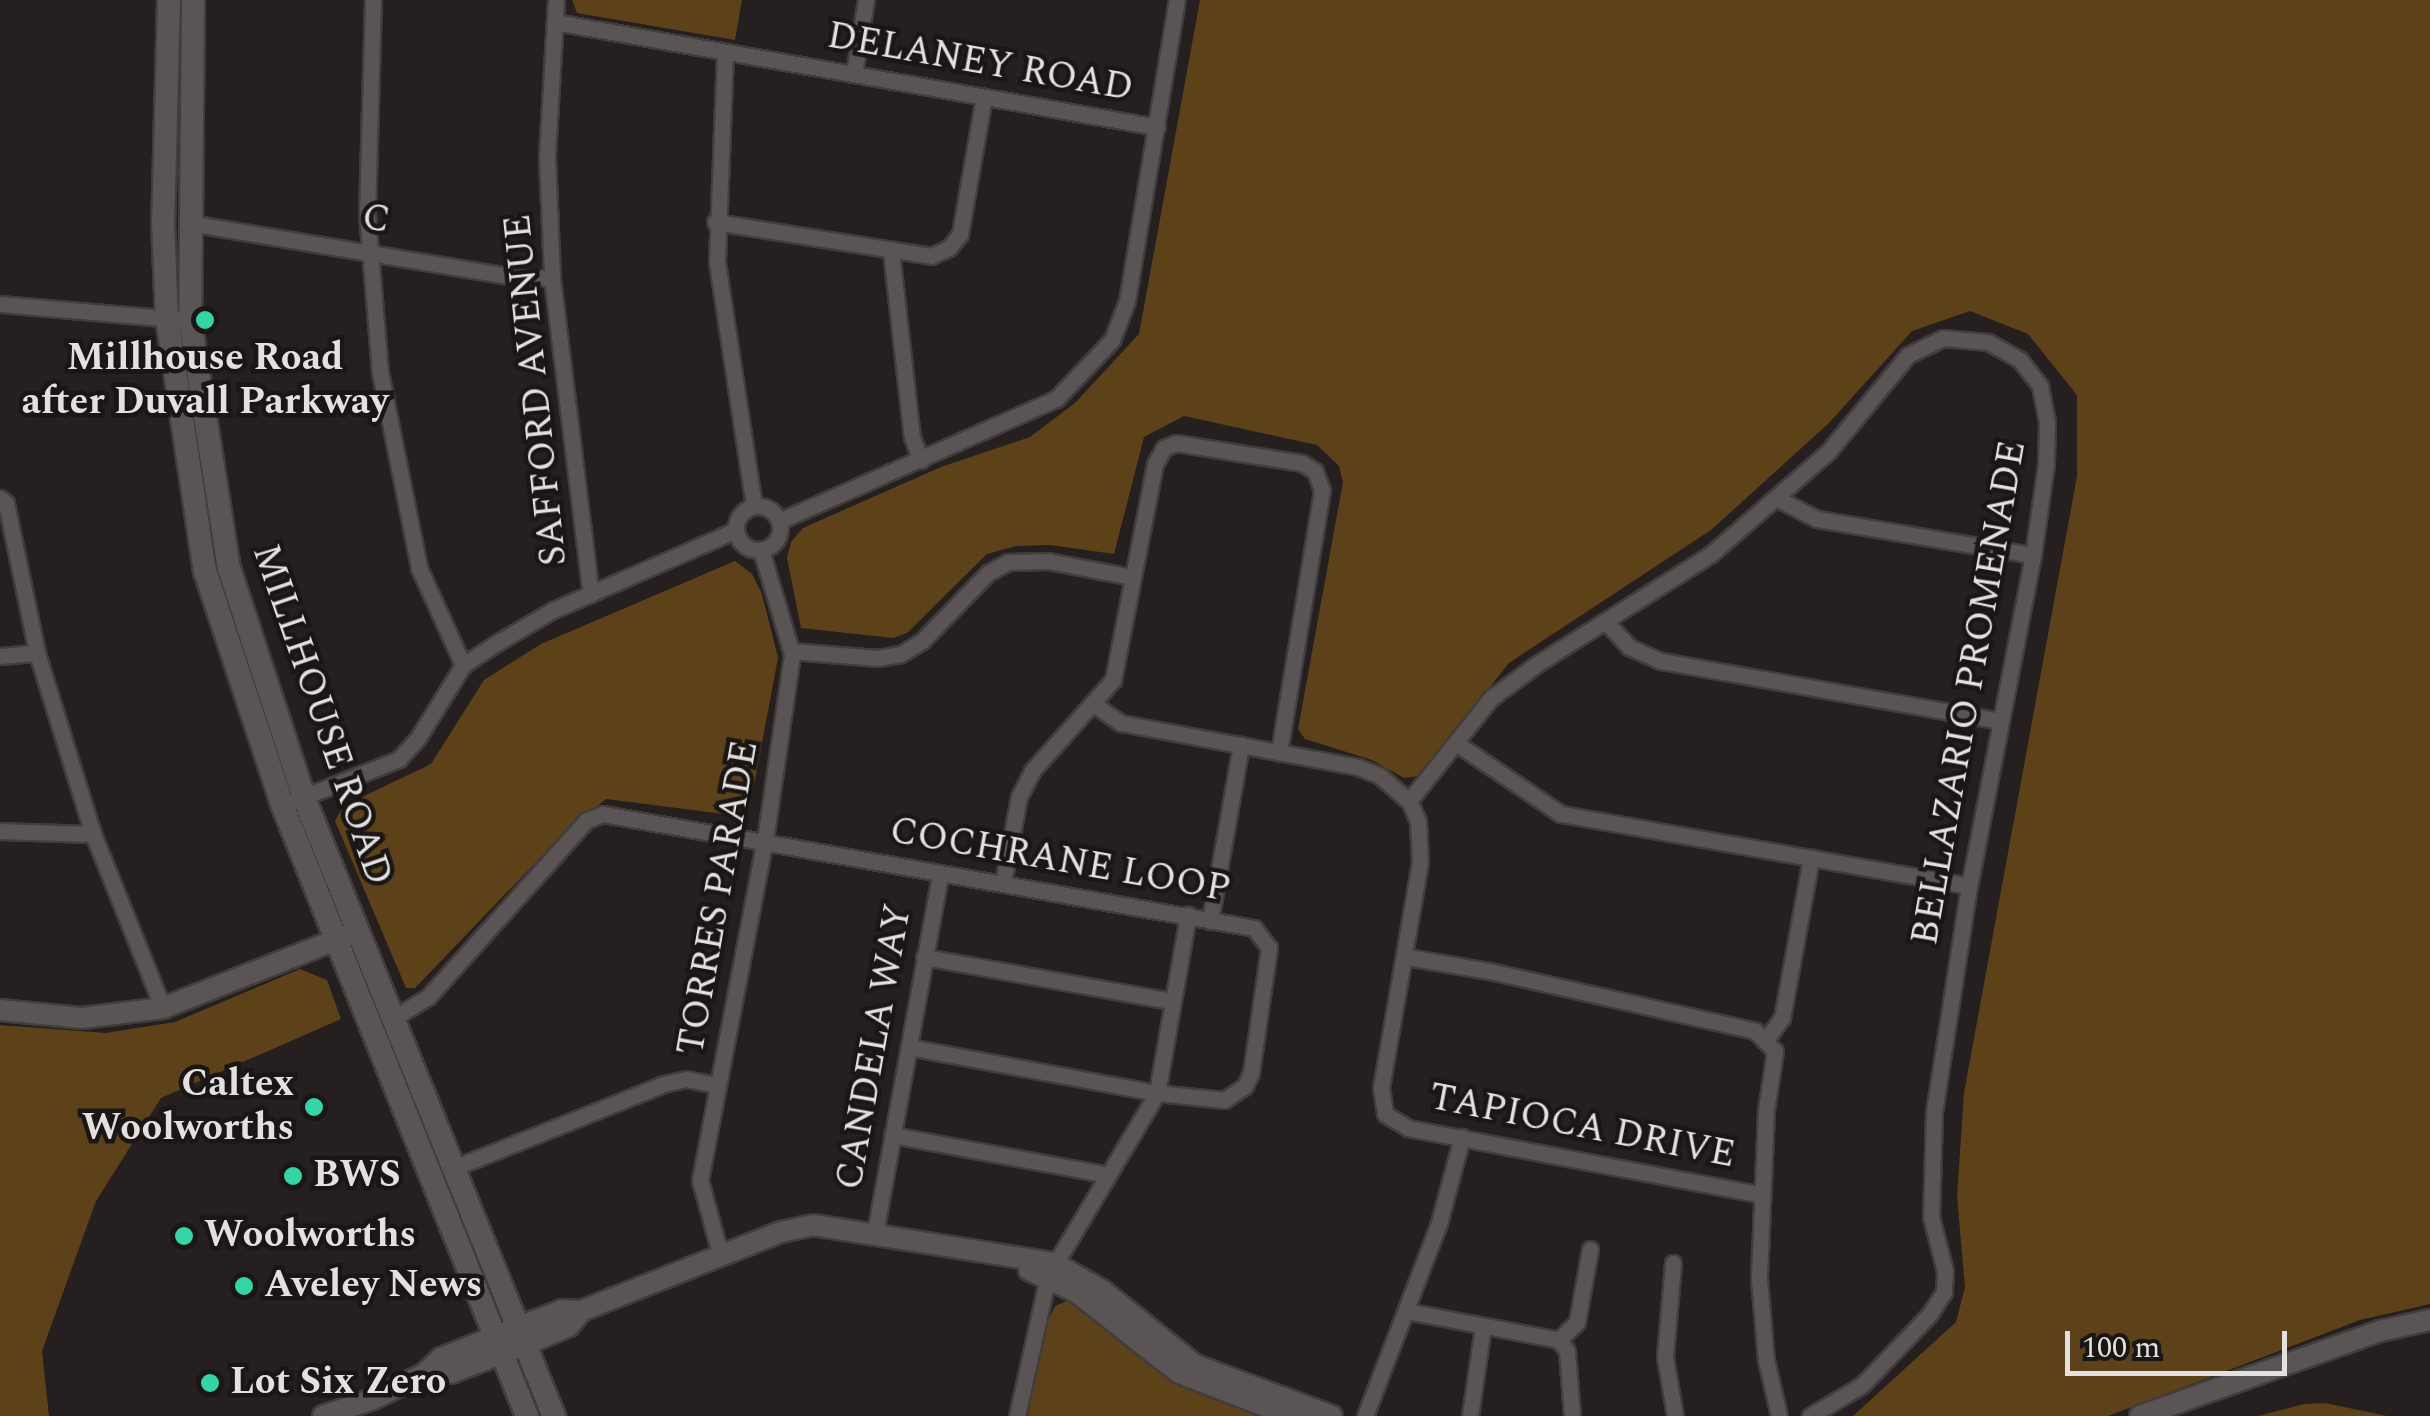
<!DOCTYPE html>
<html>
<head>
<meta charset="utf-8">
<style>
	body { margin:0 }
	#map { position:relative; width:2430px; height:1416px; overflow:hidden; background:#251f20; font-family:Spectral,serif }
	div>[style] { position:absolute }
	.green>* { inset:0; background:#5d4119 }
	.roads { filter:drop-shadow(2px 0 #413d3d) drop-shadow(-2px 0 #413d3d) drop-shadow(0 2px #413d3d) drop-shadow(0 -2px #413d3d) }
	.minor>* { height:15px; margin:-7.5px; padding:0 7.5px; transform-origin:7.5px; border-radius:7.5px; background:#5b5455 }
	.minor>.ring { margin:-7.5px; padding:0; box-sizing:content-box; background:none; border:15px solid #5b5455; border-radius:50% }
	.tertiary>* { height:20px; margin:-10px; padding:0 10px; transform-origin:10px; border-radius:10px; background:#5b5455 }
	.secondary>* { height:22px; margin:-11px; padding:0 11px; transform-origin:11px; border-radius:11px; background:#5b5455 }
	.dots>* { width:28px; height:28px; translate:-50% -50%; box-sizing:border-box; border:5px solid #1b1616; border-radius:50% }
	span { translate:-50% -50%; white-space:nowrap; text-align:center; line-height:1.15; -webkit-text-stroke:9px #1b1616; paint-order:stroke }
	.street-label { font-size:38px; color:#e4e0e0 }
	.poi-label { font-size:38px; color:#e4e0e0; font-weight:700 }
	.right { translate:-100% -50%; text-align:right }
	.left { translate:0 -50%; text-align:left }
	.scale { position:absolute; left:2065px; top:1331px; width:222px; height:45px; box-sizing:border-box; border:5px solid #e4e0e0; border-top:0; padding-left:12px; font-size:30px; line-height:35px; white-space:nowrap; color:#e4e0e0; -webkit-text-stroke:8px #1b1616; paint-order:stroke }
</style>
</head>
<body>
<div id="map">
	<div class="green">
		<div style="clip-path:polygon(572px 0,742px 0,735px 40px,577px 13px)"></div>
		<div style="clip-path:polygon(1200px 0,2430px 0,2430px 1304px,2360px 1320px,2108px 1416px,1853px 1416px,1956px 1322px,1965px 1287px,1957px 1196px,1964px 1093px,2077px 476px,2077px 395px,2028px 334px,1970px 311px,1912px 331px,1829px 423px,1711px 530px,1509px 663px,1419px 776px,1404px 778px,1372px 760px,1305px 739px,1298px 729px,1343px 482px,1339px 466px,1317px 445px,1184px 416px,1144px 437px,1114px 554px,1050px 545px,1016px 546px,987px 554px,907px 633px,893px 638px,801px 628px,787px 558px,791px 542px,803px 528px,941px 467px,1030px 437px,1075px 403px,1139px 334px)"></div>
		<div style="clip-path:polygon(735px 561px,752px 574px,762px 594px,778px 658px,748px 817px,606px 799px,561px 836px,415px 988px,406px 988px,335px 821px,343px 806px,431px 764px,484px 680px,541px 644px)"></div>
		<div style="clip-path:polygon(300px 969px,327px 980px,341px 1019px,161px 1098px,96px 1201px,42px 1351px,49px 1416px,0 1416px,0 1025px,106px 1033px,175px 1022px)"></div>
		<div style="clip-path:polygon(1076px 1297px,1174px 1374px,1263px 1416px,1028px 1416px,1043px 1332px,1055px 1306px)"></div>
		<div style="clip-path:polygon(2325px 1403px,2387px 1416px,2258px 1416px,2304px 1404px)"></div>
	</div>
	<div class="roads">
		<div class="minor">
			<div style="left:373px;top:0;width:214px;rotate:91.6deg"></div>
			<div style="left:367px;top:214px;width:159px;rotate:85.3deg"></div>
			<div style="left:380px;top:372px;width:200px;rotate:78.7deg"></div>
			<div style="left:419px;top:568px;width:107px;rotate:65.6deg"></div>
			<div style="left:556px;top:0;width:157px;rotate:93.3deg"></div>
			<div style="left:547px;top:157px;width:121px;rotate:87.6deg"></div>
			<div style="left:552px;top:278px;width:318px;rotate:83deg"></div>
			<div style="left:555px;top:22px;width:611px;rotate:9.89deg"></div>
			<div style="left:725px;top:52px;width:210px;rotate:92.2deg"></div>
			<div style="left:717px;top:262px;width:247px;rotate:81.4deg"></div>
			<div style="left:854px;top:73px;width:74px;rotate:-80.7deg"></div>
			<div style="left:715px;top:222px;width:219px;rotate:8.9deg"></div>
			<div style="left:931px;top:256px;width:20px;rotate:-24deg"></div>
			<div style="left:949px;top:248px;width:18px;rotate:-52deg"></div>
			<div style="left:960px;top:234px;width:139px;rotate:-80.1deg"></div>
			<div style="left:189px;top:223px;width:337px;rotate:9.4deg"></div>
			<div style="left:521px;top:278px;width:31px"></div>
			<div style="left:891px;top:251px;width:187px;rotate:83.6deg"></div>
			<div style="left:912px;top:437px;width:25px;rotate:69deg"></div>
			<div style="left:0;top:304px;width:176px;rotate:4.9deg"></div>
			<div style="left:0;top:498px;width:8px;rotate:40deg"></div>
			<div style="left:6px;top:503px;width:153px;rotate:78.3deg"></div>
			<div style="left:37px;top:653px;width:189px;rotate:72.8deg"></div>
			<div style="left:93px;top:834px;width:188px;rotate:68.1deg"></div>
			<div style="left:1776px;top:498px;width:46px;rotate:27.1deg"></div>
			<div style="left:1817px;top:519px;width:219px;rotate:9.5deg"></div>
			<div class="ring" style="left:736px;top:506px;width:29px;height:29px"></div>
			<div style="left:779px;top:521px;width:303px;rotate:-23.8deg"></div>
			<div style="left:1056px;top:399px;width:81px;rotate:-46.5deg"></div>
			<div style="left:1112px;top:340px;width:42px;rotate:-69deg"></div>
			<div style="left:1127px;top:301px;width:305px;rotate:-80.6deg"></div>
			<div style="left:1606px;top:622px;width:34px;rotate:47deg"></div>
			<div style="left:1629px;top:647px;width:35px;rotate:24deg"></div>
			<div style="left:1661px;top:661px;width:344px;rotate:10deg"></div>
			<div style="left:791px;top:651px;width:87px;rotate:4.6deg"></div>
			<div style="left:878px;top:658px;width:23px;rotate:-10deg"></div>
			<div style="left:901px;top:654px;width:25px;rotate:-32deg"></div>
			<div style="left:922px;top:641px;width:95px;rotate:-45.9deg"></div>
			<div style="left:988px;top:573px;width:23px;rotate:-29deg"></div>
			<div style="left:1008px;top:562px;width:40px;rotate:-1.4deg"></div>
			<div style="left:1048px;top:561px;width:86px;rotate:10.8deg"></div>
			<div style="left:0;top:656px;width:37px;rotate:-5deg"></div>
			<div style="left:1095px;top:705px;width:32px;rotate:35deg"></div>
			<div style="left:1121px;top:723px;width:241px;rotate:10.5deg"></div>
			<div style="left:1358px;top:767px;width:22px;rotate:21deg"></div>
			<div style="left:1379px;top:775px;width:40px;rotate:41deg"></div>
			<div style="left:1409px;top:801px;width:22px;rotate:66deg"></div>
			<div style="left:1418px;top:821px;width:41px;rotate:87.2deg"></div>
			<div style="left:1420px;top:862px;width:229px;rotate:99.8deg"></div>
			<div style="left:1381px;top:1088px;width:26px;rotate:81deg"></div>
			<div style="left:1385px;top:1114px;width:27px;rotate:31deg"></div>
			<div style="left:1408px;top:1128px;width:360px;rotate:10.7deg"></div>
			<div style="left:1456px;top:743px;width:127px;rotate:34.1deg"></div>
			<div style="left:1561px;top:814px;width:414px;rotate:10deg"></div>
			<div style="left:296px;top:800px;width:111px;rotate:-21.7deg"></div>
			<div style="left:399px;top:759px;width:28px;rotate:-48deg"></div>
			<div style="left:418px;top:738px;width:86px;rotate:-58.3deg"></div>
			<div style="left:463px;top:665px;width:38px;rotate:-33deg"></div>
			<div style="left:495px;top:644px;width:67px;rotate:-30.4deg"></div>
			<div style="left:553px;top:610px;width:200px;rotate:-23.6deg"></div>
			<div style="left:1409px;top:801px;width:132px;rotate:-51.5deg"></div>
			<div style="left:1491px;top:698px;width:57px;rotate:-36.5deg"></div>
			<div style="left:1537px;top:664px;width:206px;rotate:-32.3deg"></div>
			<div style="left:1711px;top:554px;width:155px;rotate:-41.1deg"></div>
			<div style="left:1828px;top:452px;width:126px;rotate:-50.5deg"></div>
			<div style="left:1908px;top:355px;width:39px;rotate:-26deg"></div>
			<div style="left:1943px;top:338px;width:45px;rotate:5.1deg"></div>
			<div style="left:1988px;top:342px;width:37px;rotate:29deg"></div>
			<div style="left:2020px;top:360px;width:33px;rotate:52deg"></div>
			<div style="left:2040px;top:386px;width:37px;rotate:79deg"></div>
			<div style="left:2047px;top:422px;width:42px;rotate:91.4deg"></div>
			<div style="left:2046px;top:464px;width:92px;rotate:98.1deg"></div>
			<div style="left:2033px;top:555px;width:337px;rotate:100.9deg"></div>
			<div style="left:1969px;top:886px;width:229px;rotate:98.8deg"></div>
			<div style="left:1934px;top:1112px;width:105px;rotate:91.6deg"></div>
			<div style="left:1931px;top:1217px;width:56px;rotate:75.5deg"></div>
			<div style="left:1945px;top:1271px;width:21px;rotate:93deg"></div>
			<div style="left:1944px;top:1292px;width:27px;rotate:123deg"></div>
			<div style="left:1929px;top:1315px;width:97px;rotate:133.7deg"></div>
			<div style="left:1862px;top:1385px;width:61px;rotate:149.2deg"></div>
			<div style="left:0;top:831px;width:93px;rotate:1.8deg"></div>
			<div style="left:1003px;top:883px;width:87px;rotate:-79.5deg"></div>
			<div style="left:1019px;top:797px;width:29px;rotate:-63deg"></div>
			<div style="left:1032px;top:771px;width:122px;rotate:-48.3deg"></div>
			<div style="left:1113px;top:680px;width:220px;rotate:-79deg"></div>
			<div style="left:1155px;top:464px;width:18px;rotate:-61deg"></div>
			<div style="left:1164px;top:448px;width:13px;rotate:-23deg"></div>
			<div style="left:1176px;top:443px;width:128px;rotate:9deg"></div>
			<div style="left:1302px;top:463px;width:15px;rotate:32deg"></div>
			<div style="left:1315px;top:471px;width:20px;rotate:70deg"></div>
			<div style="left:1322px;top:490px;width:266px;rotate:99.3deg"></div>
			<div style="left:1210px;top:921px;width:179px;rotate:-80deg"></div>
			<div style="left:924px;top:957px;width:252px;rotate:10.1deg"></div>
			<div style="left:1407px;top:957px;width:88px;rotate:9.8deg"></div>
			<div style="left:1494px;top:972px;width:268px;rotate:12.7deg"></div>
			<div style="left:1755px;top:1031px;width:28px;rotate:45deg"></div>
			<div style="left:1775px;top:1051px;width:60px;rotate:98.7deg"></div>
			<div style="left:1766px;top:1110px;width:169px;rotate:92.4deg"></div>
			<div style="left:1759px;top:1279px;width:81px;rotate:85.1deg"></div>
			<div style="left:1766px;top:1360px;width:57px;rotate:76.9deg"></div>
			<div style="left:394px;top:1018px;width:40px;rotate:-32deg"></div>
			<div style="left:428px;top:997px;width:238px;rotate:-48.1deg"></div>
			<div style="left:587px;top:820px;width:17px;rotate:-21deg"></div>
			<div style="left:603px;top:814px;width:661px;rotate:9.93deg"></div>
			<div style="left:1254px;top:928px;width:25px;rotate:53deg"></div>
			<div style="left:1269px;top:948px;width:126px;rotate:98.2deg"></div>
			<div style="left:1251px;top:1073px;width:14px;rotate:115deg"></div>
			<div style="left:1245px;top:1086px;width:25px;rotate:146deg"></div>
			<div style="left:1224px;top:1100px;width:67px;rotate:-174deg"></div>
			<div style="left:1157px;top:1093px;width:252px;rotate:-169.5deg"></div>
			<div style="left:1765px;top:1041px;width:29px;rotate:-54deg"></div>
			<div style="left:1782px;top:1018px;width:163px;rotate:-79.7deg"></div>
			<div style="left:892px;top:1135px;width:217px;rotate:10.4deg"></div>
			<div style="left:456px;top:1167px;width:223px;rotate:-21.8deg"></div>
			<div style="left:663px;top:1084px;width:24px;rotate:-12deg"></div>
			<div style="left:686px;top:1079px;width:32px;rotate:11deg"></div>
			<div style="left:875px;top:1233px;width:365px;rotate:-79.7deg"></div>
			<div style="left:721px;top:1257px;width:80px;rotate:-105.3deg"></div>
			<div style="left:700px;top:1180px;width:346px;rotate:-79.2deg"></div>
			<div style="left:765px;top:840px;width:188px;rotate:-81.7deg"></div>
			<div style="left:792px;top:654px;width:109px;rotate:-106.6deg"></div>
			<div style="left:1673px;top:1263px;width:94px;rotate:94.9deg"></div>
			<div style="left:1665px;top:1357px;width:60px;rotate:80.4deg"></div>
			<div style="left:1406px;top:1311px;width:156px;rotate:10.7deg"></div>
			<div style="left:1559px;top:1340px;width:14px;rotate:54deg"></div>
			<div style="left:1567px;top:1351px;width:65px;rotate:85.6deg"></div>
			<div style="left:1559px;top:1340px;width:25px;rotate:-45deg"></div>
			<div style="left:1577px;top:1322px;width:74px;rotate:-79.9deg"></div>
			<div style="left:1017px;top:1416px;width:143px;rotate:-77.5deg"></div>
			<div style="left:1048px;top:1276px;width:213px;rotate:-59.2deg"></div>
			<div style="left:1157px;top:1093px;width:181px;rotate:-80.1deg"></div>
			<div style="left:1365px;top:1416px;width:207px;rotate:-69deg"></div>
			<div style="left:1439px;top:1223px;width:89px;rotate:-75deg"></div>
			<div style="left:1470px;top:1416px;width:91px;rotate:-81.8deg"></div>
		</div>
		<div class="tertiary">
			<div style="left:0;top:1010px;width:82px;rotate:5.6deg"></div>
			<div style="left:82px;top:1018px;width:82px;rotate:-7deg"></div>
			<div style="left:163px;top:1008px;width:199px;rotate:-21.5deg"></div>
			<div style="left:1029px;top:1270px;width:52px;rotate:25.1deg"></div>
			<div style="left:1076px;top:1292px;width:131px;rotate:38.2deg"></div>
			<div style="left:1179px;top:1373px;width:120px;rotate:21deg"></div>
			<div style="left:424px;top:1374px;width:27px;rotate:-2deg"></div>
			<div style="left:451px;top:1373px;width:78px;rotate:-21deg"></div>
			<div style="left:524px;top:1345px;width:49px;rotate:-22.9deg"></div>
			<div style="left:569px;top:1326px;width:19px;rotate:-51deg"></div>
			<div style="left:323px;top:1416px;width:53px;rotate:-18.8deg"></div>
			<div style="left:373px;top:1399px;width:57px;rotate:-26.1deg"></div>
			<div style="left:424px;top:1374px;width:23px;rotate:-43deg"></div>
			<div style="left:441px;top:1358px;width:100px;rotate:-21.7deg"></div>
			<div style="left:534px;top:1321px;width:30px;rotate:-21deg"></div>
			<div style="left:562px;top:1310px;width:19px;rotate:3deg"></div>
			<div style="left:581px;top:1311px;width:215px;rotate:-21.6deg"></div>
			<div style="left:781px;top:1232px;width:33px;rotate:-12deg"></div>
			<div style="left:813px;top:1225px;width:244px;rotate:9deg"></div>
			<div style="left:1054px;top:1263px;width:56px;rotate:29.7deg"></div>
			<div style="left:1103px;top:1291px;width:118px;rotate:38.8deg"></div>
			<div style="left:1195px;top:1365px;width:146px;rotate:20.4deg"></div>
			<div style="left:2140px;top:1416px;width:255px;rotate:-19.5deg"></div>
			<div style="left:2380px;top:1331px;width:51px;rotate:-12.4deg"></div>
		</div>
		<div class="secondary">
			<div style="left:169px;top:0;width:223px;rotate:91.5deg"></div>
			<div style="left:163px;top:223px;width:95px;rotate:87.6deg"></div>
			<div style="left:167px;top:318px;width:256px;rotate:81.5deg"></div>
			<div style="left:205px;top:571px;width:245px;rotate:71.7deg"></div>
			<div style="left:282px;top:804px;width:659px;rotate:68.18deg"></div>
			<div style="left:193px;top:0;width:320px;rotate:90.5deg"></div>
			<div style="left:190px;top:320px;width:251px;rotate:81.1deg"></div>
			<div style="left:229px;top:568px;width:242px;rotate:71.9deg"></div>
			<div style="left:304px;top:798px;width:667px;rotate:67.98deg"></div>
		</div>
	</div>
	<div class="dots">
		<div style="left:205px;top:320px;background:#35d4a7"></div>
		<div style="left:314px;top:1107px;background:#35d4a7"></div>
		<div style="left:293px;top:1176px;background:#35d4a7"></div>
		<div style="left:184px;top:1236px;background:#35d4a7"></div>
		<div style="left:244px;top:1286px;background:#35d4a7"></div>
		<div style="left:210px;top:1383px;background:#35d4a7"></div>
	</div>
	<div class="street-label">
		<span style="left:980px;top:63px;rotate:10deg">DELANEY ROAD</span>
		<span style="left:376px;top:220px;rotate:10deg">C</span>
		<span style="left:537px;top:390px;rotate:-96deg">SAFFORD AVENUE</span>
		<span style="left:1970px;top:693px;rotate:-80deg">BELLAZARIO PROMENADE</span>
		<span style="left:321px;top:715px;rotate:71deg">MILLHOUSE ROAD</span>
		<span style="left:1060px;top:861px;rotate:10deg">COCHRANE LOOP</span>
		<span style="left:719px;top:898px;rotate:-80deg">TORRES PARADE</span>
		<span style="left:875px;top:1047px;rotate:-80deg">CANDELA WAY</span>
		<span style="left:1582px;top:1127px;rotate:11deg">TAPIOCA DRIVE</span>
	</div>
	<div class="poi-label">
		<span style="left:205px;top:381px">Millhouse Road<br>after Duvall Parkway</span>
		<span class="right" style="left:294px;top:1107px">Caltex<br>Woolworths</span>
		<span class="left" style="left:313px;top:1176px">BWS</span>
		<span class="left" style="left:204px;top:1236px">Woolworths</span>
		<span class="left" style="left:264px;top:1286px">Aveley News</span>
		<span class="left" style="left:230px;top:1383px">Lot Six Zero</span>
	</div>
	<div class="scale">100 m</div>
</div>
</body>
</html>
